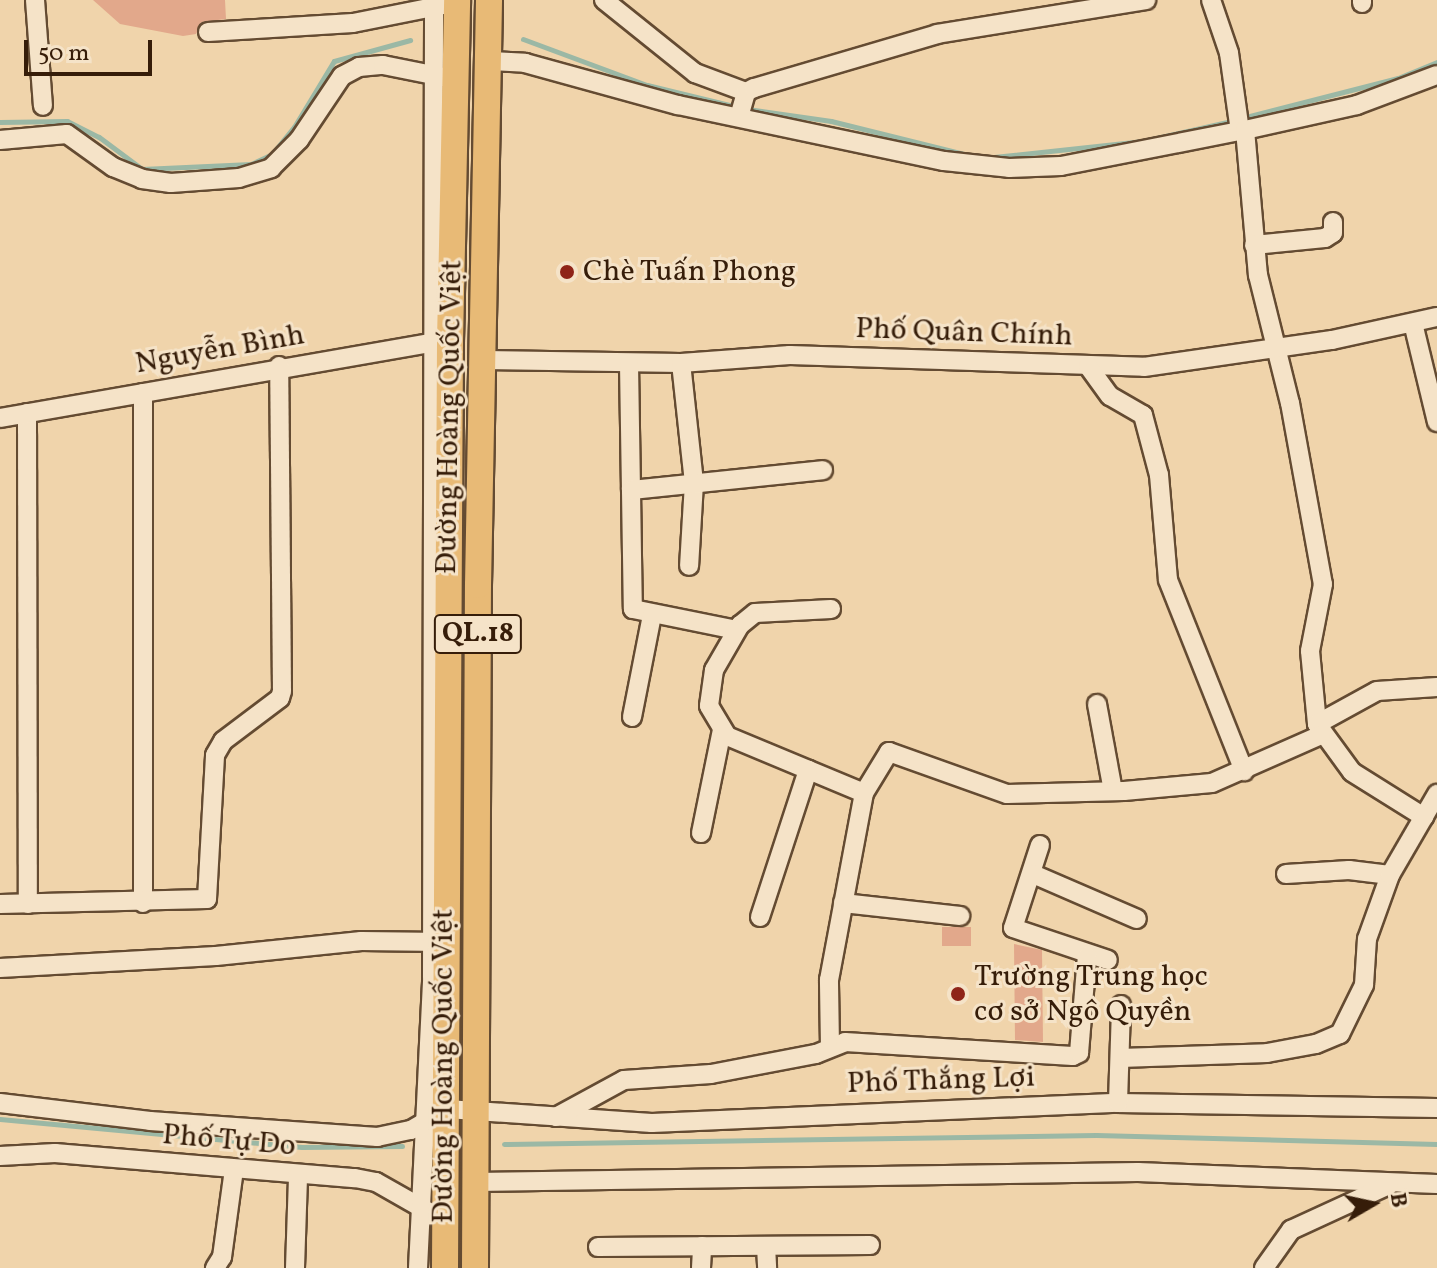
<!DOCTYPE html>
<html>
<head>
<meta charset="utf-8">
<style>
	body { margin:0 }
	#map { position:relative; width:1437px; height:1268px; overflow:hidden; background:#f0d4ab; font-family:Vollkorn,serif }
	div>[style] { position:absolute }
	.stream>* { height:5px; margin:-2.5px; padding:0 2.5px; transform-origin:2.5px; border-radius:2.5px; background:#9bb8a5 }
	.building>* { inset:0; background:#e2a88b }
	.roads { filter:drop-shadow(2px 0 #644b32) drop-shadow(-2px 0 #644b32) drop-shadow(0 2px #644b32) drop-shadow(0 -2px #644b32) }
	.minor>* { height:18px; margin:-9px; padding:0 9px; transform-origin:9px; border-radius:9px; background:#f5e3c8 }
	.highway>* { height:26px; margin:-13px; padding:0 13px; transform-origin:13px; border-radius:13px; background:#e8ba76 }
	.dots>* { width:22px; height:22px; translate:-50% -50%; box-sizing:border-box; border:4px solid #f5e3c8; border-radius:50% }
	span { translate:-50% -50%; white-space:nowrap; text-align:center; line-height:1.15; -webkit-text-stroke:6px #f5e3c8; paint-order:stroke }
	.shield-label span { padding:2px 6px; background:#f5e3c8; border:2px solid; border-radius:6px; -webkit-text-stroke-width:0 }
	.shield-label { font-size:28px; color:#361d09; font-weight:700 }
	.poi-label { font-size:30px; color:#361d09 }
	.left { translate:0 -50%; text-align:left }
	.street-label { font-size:30px; color:#361d09 }
	.north { position:absolute; left:1333px; top:1164px; width:80px; height:80px; -webkit-text-stroke:6px #f5e3c8; paint-order:stroke; rotate:81deg; font-size:22px; font-weight:700; line-height:32px; text-align:center; color:#361d09 }
	.north::after { content:''; display:block; margin:auto; width:28px; height:36px; background:#361d09; clip-path:polygon(50% 0,100% 100%,50% 72%,0 100%) }
	.scale { position:absolute; left:24px; top:40px; width:128px; height:36px; box-sizing:border-box; border:4px solid #361d09; border-top:0; padding-left:10px; font-size:24px; line-height:28px; white-space:nowrap; color:#361d09; -webkit-text-stroke:6px #f5e3c8; paint-order:stroke }
</style>
</head>
<body>
<div id="map">
	<div class="stream">
		<div style="left:523px;top:39px;width:132px;rotate:20.4deg"></div>
		<div style="left:647px;top:85px;width:93px;rotate:13.7deg"></div>
		<div style="left:747px;top:109px;width:85px;rotate:8.1deg"></div>
		<div style="left:831px;top:121px;width:141px;rotate:13.9deg"></div>
		<div style="left:1242px;top:118px;width:161px;rotate:-14.4deg"></div>
		<div style="left:1398px;top:78px;width:42px;rotate:-22.3deg"></div>
		<div style="left:0;top:122px;width:67px;rotate:-0.9deg"></div>
		<div style="left:67px;top:121px;width:36px;rotate:27deg"></div>
		<div style="left:99px;top:137px;width:54px;rotate:36.7deg"></div>
		<div style="left:142px;top:169px;width:109px;rotate:-2.6deg"></div>
		<div style="left:251px;top:164px;width:23px;rotate:-25deg"></div>
		<div style="left:272px;top:154px;width:35px;rotate:-51deg"></div>
		<div style="left:294px;top:127px;width:77px;rotate:-58.8deg"></div>
		<div style="left:334px;top:61px;width:79px;rotate:-15.4deg"></div>
		<div style="left:994px;top:157px;width:150px;rotate:-6.1deg"></div>
		<div style="left:1143px;top:141px;width:91px;rotate:-12.7deg"></div>
		<div style="left:0;top:1119px;width:303px;rotate:5.3deg"></div>
		<div style="left:302px;top:1147px;width:100px;rotate:-0.6deg"></div>
		<div style="left:504px;top:1144px;width:592px;rotate:-0.87deg"></div>
		<div style="left:1096px;top:1135px;width:341px;rotate:1.5deg"></div>
	</div>
	<div class="building">
		<div style="clip-path:polygon(93px 0,225px 0,226px 19px,202px 22px,196px 34px,183px 36px,120px 24px)"></div>
		<div style="clip-path:polygon(942px 927px,971px 927px,971px 946px,942px 946px)"></div>
		<div style="clip-path:polygon(1014px 944px,1042px 950px,1043px 1042px,1015px 1040px)"></div>
	</div>
	<div class="roads">
		<div class="minor">
			<div style="left:35px;top:0;width:106px;rotate:85.7deg"></div>
			<div style="left:604px;top:0;width:117px;rotate:38.7deg"></div>
			<div style="left:695px;top:73px;width:54px;rotate:20.4deg"></div>
			<div style="left:1211px;top:0;width:56px;rotate:71.2deg"></div>
			<div style="left:1229px;top:53px;width:79px;rotate:82deg"></div>
			<div style="left:1362px;top:0;width:3px;rotate:90deg"></div>
			<div style="left:208px;top:32px;width:145px;rotate:-3.6deg"></div>
			<div style="left:353px;top:23px;width:92px;rotate:-11.3deg"></div>
			<div style="left:491px;top:61px;width:34px;rotate:3deg"></div>
			<div style="left:525px;top:63px;width:159px;rotate:15.4deg"></div>
			<div style="left:678px;top:105px;width:272px;rotate:11.9deg"></div>
			<div style="left:944px;top:161px;width:65px;rotate:6.1deg"></div>
			<div style="left:1009px;top:168px;width:52px;rotate:-2.2deg"></div>
			<div style="left:1061px;top:166px;width:187px;rotate:-11.1deg"></div>
			<div style="left:1245px;top:130px;width:115px;rotate:-12.6deg"></div>
			<div style="left:1357px;top:105px;width:85px;rotate:-20.6deg"></div>
			<div style="left:739px;top:117px;width:26px;rotate:-74deg"></div>
			<div style="left:746px;top:92px;width:9px;rotate:-27deg"></div>
			<div style="left:754px;top:88px;width:191px;rotate:-16.4deg"></div>
			<div style="left:937px;top:34px;width:212px;rotate:-9.2deg"></div>
			<div style="left:1245px;top:130px;width:146px;rotate:84.9deg"></div>
			<div style="left:1258px;top:275px;width:132px;rotate:76deg"></div>
			<div style="left:1290px;top:403px;width:184px;rotate:79.7deg"></div>
			<div style="left:1323px;top:584px;width:68px;rotate:101deg"></div>
			<div style="left:1310px;top:651px;width:73px;rotate:84.5deg"></div>
			<div style="left:1317px;top:724px;width:59px;rotate:53.9deg"></div>
			<div style="left:1352px;top:772px;width:85px;rotate:32deg"></div>
			<div style="left:0;top:140px;width:67px;rotate:-5.1deg"></div>
			<div style="left:67px;top:134px;width:57px;rotate:35.7deg"></div>
			<div style="left:113px;top:167px;width:31px;rotate:22deg"></div>
			<div style="left:142px;top:179px;width:29px;rotate:8deg"></div>
			<div style="left:171px;top:183px;width:68px;rotate:-4.2deg"></div>
			<div style="left:239px;top:178px;width:34px;rotate:-17deg"></div>
			<div style="left:271px;top:168px;width:40px;rotate:-45deg"></div>
			<div style="left:299px;top:140px;width:77px;rotate:-56.1deg"></div>
			<div style="left:342px;top:76px;width:19px;rotate:-28deg"></div>
			<div style="left:359px;top:67px;width:24px;rotate:-5deg"></div>
			<div style="left:383px;top:65px;width:61px;rotate:11.3deg"></div>
			<div style="left:1254px;top:245px;width:71px;rotate:-5.6deg"></div>
			<div style="left:1325px;top:238px;width:9px;rotate:-32deg"></div>
			<div style="left:1333px;top:233px;width:11px;rotate:-90deg"></div>
			<div style="left:1413px;top:323px;width:102px;rotate:76.4deg"></div>
			<div style="left:485px;top:360px;width:196px;rotate:0.9deg"></div>
			<div style="left:681px;top:363px;width:109px;rotate:-4.2deg"></div>
			<div style="left:790px;top:355px;width:354px;rotate:1.9deg"></div>
			<div style="left:1144px;top:367px;width:190px;rotate:-8.2deg"></div>
			<div style="left:1332px;top:340px;width:107px;rotate:-12.4deg"></div>
			<div style="left:681px;top:363px;width:121px;rotate:83.8deg"></div>
			<div style="left:694px;top:483px;width:83px;rotate:93.4deg"></div>
			<div style="left:629px;top:364px;width:245px;rotate:89.1deg"></div>
			<div style="left:633px;top:609px;width:105px;rotate:11.5deg"></div>
			<div style="left:1088px;top:366px;width:37px;rotate:54deg"></div>
			<div style="left:1110px;top:396px;width:38px;rotate:30deg"></div>
			<div style="left:1143px;top:415px;width:62px;rotate:75.1deg"></div>
			<div style="left:1159px;top:475px;width:105px;rotate:85.1deg"></div>
			<div style="left:1168px;top:580px;width:206px;rotate:68.3deg"></div>
			<div style="left:27px;top:413px;width:491px;rotate:89.9deg"></div>
			<div style="left:0;top:418px;width:450px;rotate:-9.9deg"></div>
			<div style="left:631px;top:490px;width:193px;rotate:-5.9deg"></div>
			<div style="left:831px;top:609px;width:76px;rotate:177deg"></div>
			<div style="left:755px;top:613px;width:19px;rotate:141deg"></div>
			<div style="left:740px;top:625px;width:52px;rotate:120deg"></div>
			<div style="left:714px;top:670px;width:36px;rotate:98deg"></div>
			<div style="left:709px;top:706px;width:35px;rotate:59deg"></div>
			<div style="left:727px;top:736px;width:148px;rotate:22.6deg"></div>
			<div style="left:1097px;top:704px;width:88px;rotate:79.6deg"></div>
			<div style="left:632px;top:717px;width:104px;rotate:-78.9deg"></div>
			<div style="left:1317px;top:724px;width:68px;rotate:-28.8deg"></div>
			<div style="left:1377px;top:691px;width:60px;rotate:-3.8deg"></div>
			<div style="left:701px;top:833px;width:105px;rotate:-78.5deg"></div>
			<div style="left:1040px;top:845px;width:87px;rotate:108deg"></div>
			<div style="left:1013px;top:928px;width:100px;rotate:18.6deg"></div>
			<div style="left:1033px;top:874px;width:113px;rotate:23.4deg"></div>
			<div style="left:1286px;top:874px;width:63px;rotate:-3.6deg"></div>
			<div style="left:1349px;top:870px;width:41px;rotate:7deg"></div>
			<div style="left:143px;top:903px;width:510px;rotate:-90deg"></div>
			<div style="left:843px;top:903px;width:118px;rotate:6.3deg"></div>
			<div style="left:0;top:904px;width:207px;rotate:-1.4deg"></div>
			<div style="left:207px;top:899px;width:144px;rotate:-86.8deg"></div>
			<div style="left:215px;top:755px;width:16px;rotate:-60deg"></div>
			<div style="left:223px;top:741px;width:71px;rotate:-37deg"></div>
			<div style="left:280px;top:698px;width:7px;rotate:-74deg"></div>
			<div style="left:282px;top:691px;width:325px;rotate:-90.5deg"></div>
			<div style="left:760px;top:917px;width:155px;rotate:-71.9deg"></div>
			<div style="left:0;top:968px;width:216px;rotate:-3.2deg"></div>
			<div style="left:216px;top:956px;width:146px;rotate:-5.9deg"></div>
			<div style="left:361px;top:941px;width:82px;rotate:0.7deg"></div>
			<div style="left:830px;top:1047px;width:67px;rotate:-90.9deg"></div>
			<div style="left:829px;top:980px;width:190px;rotate:-79.4deg"></div>
			<div style="left:864px;top:793px;width:48px;rotate:-58.6deg"></div>
			<div style="left:889px;top:752px;width:125px;rotate:19.6deg"></div>
			<div style="left:1007px;top:794px;width:117px;rotate:-1.5deg"></div>
			<div style="left:1124px;top:791px;width:88px;rotate:-5.2deg"></div>
			<div style="left:1212px;top:783px;width:119px;rotate:-23.8deg"></div>
			<div style="left:1120px;top:1058px;width:147px;rotate:-1.9deg"></div>
			<div style="left:1267px;top:1053px;width:50px;rotate:-10.4deg"></div>
			<div style="left:1316px;top:1044px;width:26px;rotate:-23deg"></div>
			<div style="left:1340px;top:1034px;width:55px;rotate:-63.9deg"></div>
			<div style="left:1364px;top:985px;width:46px;rotate:-86.3deg"></div>
			<div style="left:1367px;top:939px;width:68px;rotate:-70.2deg"></div>
			<div style="left:1390px;top:875px;width:94px;rotate:-59.9deg"></div>
			<div style="left:0;top:1103px;width:151px;rotate:6.8deg"></div>
			<div style="left:150px;top:1121px;width:228px;rotate:4deg"></div>
			<div style="left:377px;top:1137px;width:35px;rotate:-12deg"></div>
			<div style="left:411px;top:1130px;width:42px;rotate:-30.3deg"></div>
			<div style="left:447px;top:1109px;width:205px;rotate:3.9deg"></div>
			<div style="left:652px;top:1123px;width:466px;rotate:-2.5deg"></div>
			<div style="left:1118px;top:1103px;width:319px;rotate:0.9deg"></div>
			<div style="left:1118px;top:1103px;width:98px;rotate:-88.2deg"></div>
			<div style="left:556px;top:1117px;width:77px;rotate:-28.6deg"></div>
			<div style="left:624px;top:1080px;width:87px;rotate:-3.9deg"></div>
			<div style="left:711px;top:1074px;width:107px;rotate:-10.8deg"></div>
			<div style="left:816px;top:1054px;width:31px;rotate:-22deg"></div>
			<div style="left:845px;top:1042px;width:228px;rotate:3.5deg"></div>
			<div style="left:1073px;top:1056px;width:7px;rotate:-27deg"></div>
			<div style="left:1079px;top:1053px;width:97px;rotate:-85.3deg"></div>
			<div style="left:0;top:1156px;width:55px;rotate:-3.1deg"></div>
			<div style="left:55px;top:1153px;width:301px;rotate:4.8deg"></div>
			<div style="left:355px;top:1178px;width:21px;rotate:11deg"></div>
			<div style="left:376px;top:1182px;width:59px;rotate:29.6deg"></div>
			<div style="left:476px;top:1182px;width:662px;rotate:-0.87deg"></div>
			<div style="left:1138px;top:1172px;width:299px;rotate:2.3deg"></div>
			<div style="left:766px;top:1246px;width:22px;rotate:87deg"></div>
			<div style="left:598px;top:1247px;width:272px;rotate:-0.4deg"></div>
			<div style="left:215px;top:1268px;width:13px;rotate:-58deg"></div>
			<div style="left:222px;top:1257px;width:89px;rotate:-82.2deg"></div>
			<div style="left:295px;top:1268px;width:92px;rotate:-88.1deg"></div>
			<div style="left:418px;top:1268px;width:291px;rotate:-87.2deg"></div>
			<div style="left:432px;top:977px;width:971px;rotate:-89.88deg"></div>
			<div style="left:701px;top:1268px;width:22px;rotate:-87deg"></div>
			<div style="left:1264px;top:1268px;width:47px;rotate:-54.6deg"></div>
			<div style="left:1291px;top:1230px;width:108px;rotate:-24.7deg"></div>
		</div>
		<div class="highway">
			<div style="left:445px;top:1268px;width:927px;rotate:-89.69deg"></div>
			<div style="left:450px;top:341px;width:341px;rotate:-88.8deg"></div>
			<div style="left:475px;top:1268px;width:683px;rotate:-89.75deg"></div>
			<div style="left:478px;top:585px;width:585px;rotate:-88.92deg"></div>
		</div>
	</div>
	<div class="dots">
		<div style="left:567px;top:272px;background:#8f2418"></div>
		<div style="left:958px;top:994px;background:#8f2418"></div>
	</div>
	<div class="shield-label">
		<span style="left:478px;top:634px">QL.18</span>
	</div>
	<div class="poi-label">
		<span class="left" style="left:583px;top:272px">Chè Tuấn Phong</span>
		<span class="left" style="left:974px;top:994px">Trường Trung học<br>cơ sở Ngô Quyền</span>
	</div>
	<div class="street-label">
		<span style="left:964px;top:333px;rotate:2deg">Phố Quân Chính</span>
		<span style="left:220px;top:350px;rotate:-10deg">Nguyễn Bình</span>
		<span style="left:450px;top:417px;rotate:-89deg">Đường Hoàng Quốc Việt</span>
		<span style="left:444px;top:1066px;rotate:-90deg">Đường Hoàng Quốc Việt</span>
		<span style="left:941px;top:1081px;rotate:-2deg">Phố Thắng Lợi</span>
		<span style="left:229px;top:1141px;rotate:5deg">Phố Tự Do</span>
	</div>
	<div class="north">B</div>
	<div class="scale">50 m</div>
</div>
</body>
</html>
